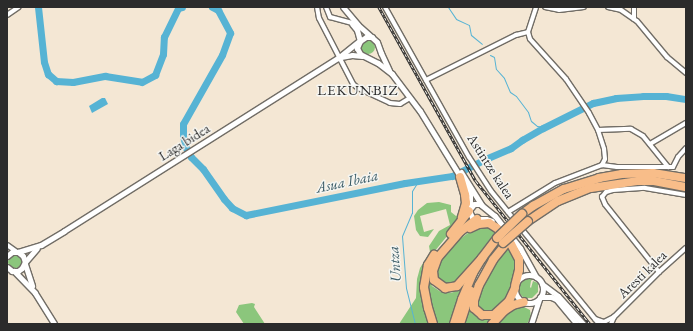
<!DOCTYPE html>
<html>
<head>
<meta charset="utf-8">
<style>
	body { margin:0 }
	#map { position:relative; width:693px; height:331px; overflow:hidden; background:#f4e7d4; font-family:"EB Garamond",serif }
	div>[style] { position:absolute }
	.green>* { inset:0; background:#8bc67c }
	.round { border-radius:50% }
	.water>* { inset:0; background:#56b3d4 }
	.stream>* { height:1px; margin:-0.5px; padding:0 0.5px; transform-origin:0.5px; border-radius:0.5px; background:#56b3d4 }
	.river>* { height:7px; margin:-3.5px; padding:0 3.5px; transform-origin:3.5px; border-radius:3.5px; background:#56b3d4 }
	.roads { filter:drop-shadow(1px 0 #716d66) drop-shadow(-1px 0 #716d66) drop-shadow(0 1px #716d66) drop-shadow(0 -1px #716d66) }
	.minor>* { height:4px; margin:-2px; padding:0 2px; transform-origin:2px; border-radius:2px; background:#fff }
	.tertiary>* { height:5px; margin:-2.5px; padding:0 2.5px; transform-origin:2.5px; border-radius:2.5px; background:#fff }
	.tertiary>.ring { margin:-2.5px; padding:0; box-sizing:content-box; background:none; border:5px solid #fff; border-radius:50% }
	.motorway>* { height:8px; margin:-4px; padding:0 4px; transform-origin:4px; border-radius:4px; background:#f8bd89 }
	.rail>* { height:2.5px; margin-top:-1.25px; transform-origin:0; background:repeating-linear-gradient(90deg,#f6f6f2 0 3px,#2b2b2b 0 6px); box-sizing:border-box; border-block:1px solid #2b2b2b }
	.bridges { filter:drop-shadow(1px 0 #716d66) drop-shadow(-1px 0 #716d66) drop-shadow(0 1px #716d66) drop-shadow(0 -1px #716d66) }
	.motorway-bridge>* { height:8px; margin:-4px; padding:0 4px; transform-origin:4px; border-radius:4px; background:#f8bd89 }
	span { translate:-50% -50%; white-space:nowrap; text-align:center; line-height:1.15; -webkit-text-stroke:3px #f6f6f2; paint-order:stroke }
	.street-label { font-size:14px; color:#2b2b2b }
	.neighbourhood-label { font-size:15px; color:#2b2b2b; letter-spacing:1px }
	.water-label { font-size:15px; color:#3a5b66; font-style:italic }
	.frame { position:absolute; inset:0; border:8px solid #2b2b2b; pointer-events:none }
</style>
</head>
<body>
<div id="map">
	<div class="green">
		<div class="round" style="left:361px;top:40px;width:14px;height:14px"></div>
		<div style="clip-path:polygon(439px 202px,451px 205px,451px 212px,456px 216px,466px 208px,452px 230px,430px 257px,424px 269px,429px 324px,399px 324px,416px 298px,417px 279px,420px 268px,430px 252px,429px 246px,439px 231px,450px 225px,446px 209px,420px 216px,424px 232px,434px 229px,428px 237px,420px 236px,416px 230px,414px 216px,418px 210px,427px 203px)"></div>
		<div style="clip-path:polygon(487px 225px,496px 231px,460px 280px,447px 286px,438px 279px,437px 270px,439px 264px,456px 242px,472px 230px)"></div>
		<div style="clip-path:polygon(508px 246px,516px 258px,515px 275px,505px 301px,492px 312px,487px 313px,479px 309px,476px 300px,486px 276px)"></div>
		<div class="round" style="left:8px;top:255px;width:14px;height:14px"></div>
		<div style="clip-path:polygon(428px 277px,432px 286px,441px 292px,450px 293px,461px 290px,449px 324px,435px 324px,428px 286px)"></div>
		<div style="clip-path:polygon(524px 278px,533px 279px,531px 281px,530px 287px,531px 288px,533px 281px,538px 283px,538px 292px,532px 298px,524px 298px,518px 292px,519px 283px)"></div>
		<div style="clip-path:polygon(252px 303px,255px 304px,254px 307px,265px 324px,244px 324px,236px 312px,239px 305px)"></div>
		<div style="clip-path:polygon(518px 307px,524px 307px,530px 310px,531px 317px,527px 324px,498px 324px,502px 319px,501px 318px)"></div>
		<div style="clip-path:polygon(470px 308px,476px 316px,492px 318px,490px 324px,464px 324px)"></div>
	</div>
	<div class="water">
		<div style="clip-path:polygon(102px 98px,105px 98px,108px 104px,92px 113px,89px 106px)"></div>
	</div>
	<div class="stream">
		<div style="left:448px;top:7px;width:14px;rotate:56deg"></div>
		<div style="left:456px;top:19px;width:14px;rotate:25deg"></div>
		<div style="left:469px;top:25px;width:10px;rotate:79deg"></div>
		<div style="left:471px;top:35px;width:14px;rotate:39deg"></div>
		<div style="left:490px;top:55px;width:4px;rotate:27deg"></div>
		<div style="left:494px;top:57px;width:12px;rotate:81deg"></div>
		<div style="left:496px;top:69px;width:12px;rotate:48deg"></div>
		<div style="left:504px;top:78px;width:15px;rotate:67deg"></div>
		<div style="left:510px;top:92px;width:7px;rotate:34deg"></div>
		<div style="left:516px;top:96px;width:20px;rotate:53deg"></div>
		<div style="left:528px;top:112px;width:9px;rotate:72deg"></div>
		<div style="left:531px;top:121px;width:8px;rotate:40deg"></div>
		<div style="left:537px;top:126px;width:8px;rotate:7deg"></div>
		<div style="left:415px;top:324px;width:37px;rotate:-104deg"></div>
		<div style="left:406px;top:288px;width:52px;rotate:-94.4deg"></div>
		<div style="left:402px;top:236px;width:25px;rotate:-67deg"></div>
		<div style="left:412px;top:213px;width:22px;rotate:-90deg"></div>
		<div style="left:412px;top:191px;width:13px;rotate:-58deg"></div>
	</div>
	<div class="river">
		<div style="left:38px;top:7px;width:55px;rotate:83.8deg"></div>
		<div style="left:44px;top:62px;width:13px;rotate:72deg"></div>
		<div style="left:48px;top:74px;width:11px;rotate:41deg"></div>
		<div style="left:56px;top:81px;width:17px;rotate:3deg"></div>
		<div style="left:73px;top:82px;width:33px;rotate:-11deg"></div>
		<div style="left:105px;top:76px;width:37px;rotate:9deg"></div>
		<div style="left:142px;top:82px;width:15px;rotate:-28deg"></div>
		<div style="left:155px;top:75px;width:22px;rotate:-69deg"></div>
		<div style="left:163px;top:54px;width:17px;rotate:-87deg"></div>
		<div style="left:164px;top:37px;width:32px;rotate:-64deg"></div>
		<div style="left:178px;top:8px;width:4px;rotate:-14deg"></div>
		<div style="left:212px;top:7px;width:7px;rotate:27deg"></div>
		<div style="left:218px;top:10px;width:26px;rotate:62deg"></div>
		<div style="left:230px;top:33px;width:23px;rotate:110deg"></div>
		<div style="left:222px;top:55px;width:79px;rotate:119.5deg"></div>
		<div style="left:183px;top:124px;width:12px;rotate:90deg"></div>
		<div style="left:183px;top:136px;width:12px;rotate:76deg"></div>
		<div style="left:186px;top:148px;width:10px;rotate:61deg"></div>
		<div style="left:191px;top:157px;width:17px;rotate:45deg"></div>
		<div style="left:203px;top:169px;width:37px;rotate:55deg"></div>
		<div style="left:224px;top:199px;width:12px;rotate:48deg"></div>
		<div style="left:232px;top:208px;width:16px;rotate:27deg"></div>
		<div style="left:246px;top:215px;width:162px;rotate:-11.4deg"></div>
		<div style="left:405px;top:183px;width:48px;rotate:-8.5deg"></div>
		<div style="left:452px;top:176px;width:35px;rotate:-27deg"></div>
		<div style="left:483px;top:160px;width:30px;rotate:-23deg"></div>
		<div style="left:511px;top:148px;width:14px;rotate:-36deg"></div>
		<div style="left:522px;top:140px;width:24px;rotate:-30deg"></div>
		<div style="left:543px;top:128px;width:56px;rotate:-26.6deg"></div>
		<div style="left:593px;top:103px;width:24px;rotate:-12deg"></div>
		<div style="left:616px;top:98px;width:27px;rotate:-4deg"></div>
		<div style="left:643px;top:96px;width:23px"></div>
		<div style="left:666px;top:96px;width:20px;rotate:9deg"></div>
	</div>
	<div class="roads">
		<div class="minor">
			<div style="left:317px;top:7px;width:11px;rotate:80deg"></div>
			<div style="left:319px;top:18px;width:74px;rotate:62.7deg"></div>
			<div style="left:353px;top:84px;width:6px;rotate:39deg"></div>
			<div style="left:358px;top:88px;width:35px;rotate:25deg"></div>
			<div style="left:390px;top:103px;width:10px;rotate:6deg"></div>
			<div style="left:400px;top:104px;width:12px;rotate:-31deg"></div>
			<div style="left:326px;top:7px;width:11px;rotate:68deg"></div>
			<div style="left:330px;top:17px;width:23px;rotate:15deg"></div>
			<div style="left:385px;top:7px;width:172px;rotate:60.8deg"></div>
			<div style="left:469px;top:157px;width:40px;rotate:57.1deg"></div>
			<div style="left:491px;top:191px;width:38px;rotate:51deg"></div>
			<div style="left:545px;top:7px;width:14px;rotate:12deg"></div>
			<div style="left:559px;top:10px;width:25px;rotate:-7deg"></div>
			<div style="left:608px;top:7px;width:13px;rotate:13deg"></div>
			<div style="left:621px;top:10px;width:19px;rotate:35deg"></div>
			<div style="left:637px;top:21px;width:47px;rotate:50.2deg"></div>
			<div style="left:667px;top:57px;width:25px;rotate:40deg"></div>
			<div style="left:7px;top:15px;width:14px;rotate:-34deg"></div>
			<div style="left:634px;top:19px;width:12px;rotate:-90deg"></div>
			<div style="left:528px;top:32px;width:7px;rotate:74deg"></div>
			<div style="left:530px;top:39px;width:54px;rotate:48deg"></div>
			<div style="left:566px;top:79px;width:41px;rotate:55.9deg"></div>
			<div style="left:589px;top:113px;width:19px;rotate:62deg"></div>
			<div style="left:598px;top:130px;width:20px;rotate:72deg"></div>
			<div style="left:604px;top:149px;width:10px;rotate:84deg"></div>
			<div style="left:605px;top:159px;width:7px;rotate:117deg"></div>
			<div style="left:426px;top:80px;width:101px;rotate:-26.6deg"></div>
			<div style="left:516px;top:35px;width:12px;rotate:-14deg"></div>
			<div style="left:528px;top:32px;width:26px;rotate:-72deg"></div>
			<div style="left:598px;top:130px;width:33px;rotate:-2deg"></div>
			<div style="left:631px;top:129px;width:14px;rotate:30deg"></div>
			<div style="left:643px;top:136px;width:40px;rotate:51deg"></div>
			<div style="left:650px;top:144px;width:42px;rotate:-30.3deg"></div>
			<div style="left:508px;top:212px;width:55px;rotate:-31.7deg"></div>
			<div style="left:555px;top:183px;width:50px;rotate:-21deg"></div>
			<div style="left:602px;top:165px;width:15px;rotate:8deg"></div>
			<div style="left:617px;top:167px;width:56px"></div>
			<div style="left:673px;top:167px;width:11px;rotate:-63deg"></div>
			<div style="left:678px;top:157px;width:12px;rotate:-48deg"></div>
			<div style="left:520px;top:227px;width:125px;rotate:50.8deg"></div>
			<div style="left:7px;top:245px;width:12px;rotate:35deg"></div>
			<div style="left:659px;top:272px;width:87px;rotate:-128.5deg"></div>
			<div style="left:605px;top:204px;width:8px;rotate:-113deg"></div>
			<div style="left:602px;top:197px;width:6px;rotate:-51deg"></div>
			<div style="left:606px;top:192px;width:7px;rotate:-16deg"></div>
			<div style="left:613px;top:190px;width:32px;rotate:-4deg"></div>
			<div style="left:645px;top:188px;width:42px;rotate:9.7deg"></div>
			<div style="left:595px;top:319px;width:9px;rotate:18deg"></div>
			<div style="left:604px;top:322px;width:11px;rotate:-27deg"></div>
			<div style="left:614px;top:317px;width:64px;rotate:-45deg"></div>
			<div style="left:659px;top:272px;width:36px;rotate:-42deg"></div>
			<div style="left:611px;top:324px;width:8px;rotate:-67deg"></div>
		</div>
		<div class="tertiary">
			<div style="left:343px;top:7px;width:23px;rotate:50deg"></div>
			<div style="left:358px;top:25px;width:25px;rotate:42deg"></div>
			<div style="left:377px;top:42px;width:12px;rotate:70deg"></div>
			<div style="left:381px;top:53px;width:19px;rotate:65deg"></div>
			<div style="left:352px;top:24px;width:8px;rotate:50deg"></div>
			<div style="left:357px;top:30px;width:11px;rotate:75deg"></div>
			<div style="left:372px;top:37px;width:6px;rotate:180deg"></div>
			<div style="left:366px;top:37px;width:7px;rotate:146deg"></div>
			<div style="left:360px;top:41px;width:8px;rotate:113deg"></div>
			<div style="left:357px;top:48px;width:7px;rotate:63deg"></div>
			<div style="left:360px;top:54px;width:20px;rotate:27deg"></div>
			<div style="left:378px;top:63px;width:18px;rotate:38deg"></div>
			<div style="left:392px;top:74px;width:46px;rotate:52.9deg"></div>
			<div style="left:420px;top:111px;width:79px;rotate:58.5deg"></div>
			<div style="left:341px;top:57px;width:11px;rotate:-10deg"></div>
			<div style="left:352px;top:55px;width:10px;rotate:6deg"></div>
			<div style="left:461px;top:172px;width:39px;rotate:58deg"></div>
			<div style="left:465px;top:185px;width:11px;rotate:63deg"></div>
			<div style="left:470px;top:195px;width:18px;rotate:90deg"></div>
			<div style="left:470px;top:213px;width:4px;rotate:63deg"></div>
			<div style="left:472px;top:217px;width:4px;rotate:34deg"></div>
			<div style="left:475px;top:219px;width:11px"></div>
			<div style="left:486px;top:219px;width:6px;rotate:18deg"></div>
			<div style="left:470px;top:209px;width:6px;rotate:-51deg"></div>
			<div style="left:474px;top:204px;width:6px"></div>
			<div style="left:480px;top:204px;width:19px;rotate:39deg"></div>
			<div style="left:495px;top:216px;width:41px;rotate:52deg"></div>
			<div style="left:520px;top:248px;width:33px;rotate:61deg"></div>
			<div style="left:18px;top:252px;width:24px;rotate:-17deg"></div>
			<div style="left:41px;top:245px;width:27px;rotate:-31deg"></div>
			<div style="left:64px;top:231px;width:324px;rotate:-32.3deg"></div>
			<div style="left:338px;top:58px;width:26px;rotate:-39deg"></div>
			<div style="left:7px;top:256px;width:6px;rotate:-39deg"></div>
			<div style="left:12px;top:252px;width:6px"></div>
			<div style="left:18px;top:252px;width:6px;rotate:39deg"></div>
			<div style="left:23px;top:256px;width:6px;rotate:72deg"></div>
			<div style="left:25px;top:262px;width:7px;rotate:117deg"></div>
			<div style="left:22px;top:268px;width:5px;rotate:143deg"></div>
			<div style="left:18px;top:271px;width:6px;rotate:180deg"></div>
			<div style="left:12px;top:271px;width:6px;rotate:-141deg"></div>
			<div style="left:25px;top:262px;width:18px;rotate:-49deg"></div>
			<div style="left:25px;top:264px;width:23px;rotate:72deg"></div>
			<div style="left:14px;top:271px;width:30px;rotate:46deg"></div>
			<div style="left:35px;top:293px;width:36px;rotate:58deg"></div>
			<div class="ring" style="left:515px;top:275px;width:23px;height:23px"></div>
			<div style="left:542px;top:284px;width:20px;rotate:37deg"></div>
			<div style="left:558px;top:296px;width:38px;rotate:48deg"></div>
			<div style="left:540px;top:297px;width:11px"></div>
			<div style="left:551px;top:297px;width:5px;rotate:22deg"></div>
			<div style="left:556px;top:299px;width:33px;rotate:50deg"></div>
			<div style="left:531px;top:324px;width:26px;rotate:-72deg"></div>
		</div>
		<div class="motorway">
			<div style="left:460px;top:177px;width:19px;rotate:74deg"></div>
			<div style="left:465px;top:195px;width:8px;rotate:83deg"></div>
			<div style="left:466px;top:203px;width:15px;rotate:106deg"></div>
			<div style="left:522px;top:214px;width:14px;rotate:-36deg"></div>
			<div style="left:533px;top:206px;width:35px;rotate:-29deg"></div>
			<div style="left:564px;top:189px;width:37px;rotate:-17deg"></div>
			<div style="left:599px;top:178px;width:23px;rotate:-10deg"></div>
			<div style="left:622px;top:174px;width:31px;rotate:-2deg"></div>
			<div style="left:653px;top:173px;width:33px;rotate:9deg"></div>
			<div style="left:477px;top:219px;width:21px;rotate:143deg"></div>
			<div style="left:460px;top:232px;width:33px;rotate:131deg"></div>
			<div style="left:438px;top:257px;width:15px;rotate:110deg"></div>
			<div style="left:433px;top:271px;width:9px;rotate:84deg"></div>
			<div style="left:434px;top:280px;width:14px;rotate:36deg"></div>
			<div style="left:445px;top:288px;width:12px;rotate:-9deg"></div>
			<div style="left:457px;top:286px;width:38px;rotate:-48deg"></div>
			<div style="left:528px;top:221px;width:36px;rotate:-34deg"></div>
			<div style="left:558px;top:201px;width:35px;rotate:-22deg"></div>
			<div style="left:591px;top:188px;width:48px;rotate:-8.5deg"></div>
			<div style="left:638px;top:181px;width:16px"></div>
			<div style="left:654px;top:181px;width:33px;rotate:11deg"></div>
			<div style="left:470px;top:228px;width:10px;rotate:-24deg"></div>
			<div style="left:479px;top:224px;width:10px;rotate:-6deg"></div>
			<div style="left:489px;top:223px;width:9px;rotate:32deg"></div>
			<div style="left:497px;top:228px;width:21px;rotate:49deg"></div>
			<div style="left:511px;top:244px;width:17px;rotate:62deg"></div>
			<div style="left:519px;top:259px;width:11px;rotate:90deg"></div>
			<div style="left:519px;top:270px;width:16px;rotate:104deg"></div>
			<div style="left:451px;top:234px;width:29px;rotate:-52deg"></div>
			<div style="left:505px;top:245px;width:19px;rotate:129deg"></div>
			<div style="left:493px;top:260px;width:29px;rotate:119deg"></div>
			<div style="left:479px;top:285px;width:16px;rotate:108deg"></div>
			<div style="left:474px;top:300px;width:8px;rotate:90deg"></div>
			<div style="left:474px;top:308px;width:11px;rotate:41deg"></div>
			<div style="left:482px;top:315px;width:12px"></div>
			<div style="left:494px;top:315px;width:21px;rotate:-43deg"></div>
			<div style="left:509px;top:301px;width:14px;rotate:-65deg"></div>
			<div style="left:433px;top:324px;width:17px;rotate:-107deg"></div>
			<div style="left:428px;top:308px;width:21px;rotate:-101deg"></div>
			<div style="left:424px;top:287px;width:22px;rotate:-80deg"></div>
			<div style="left:428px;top:265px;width:12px;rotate:-59deg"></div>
			<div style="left:454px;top:324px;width:26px;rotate:-72deg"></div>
			<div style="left:462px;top:299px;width:28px;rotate:-67deg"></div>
			<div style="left:473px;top:273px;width:17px;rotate:-59deg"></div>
			<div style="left:482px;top:258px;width:25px;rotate:-53deg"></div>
			<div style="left:460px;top:324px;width:35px;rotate:-72deg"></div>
			<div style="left:492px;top:324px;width:18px;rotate:-47deg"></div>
			<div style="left:504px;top:311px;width:11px;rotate:-34deg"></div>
			<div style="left:513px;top:305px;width:11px;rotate:-15deg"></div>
		</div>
	</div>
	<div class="rail">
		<div style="left:379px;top:7px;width:199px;rotate:60.9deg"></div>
		<div style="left:476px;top:181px;width:183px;rotate:51.4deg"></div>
	</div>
	<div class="bridges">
		<div class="motorway-bridge">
			<div style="left:497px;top:238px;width:35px;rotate:-44deg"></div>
			<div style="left:503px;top:243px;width:33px;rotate:-41deg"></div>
		</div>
	</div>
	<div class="street-label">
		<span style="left:184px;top:142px;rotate:-32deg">Laga bidea</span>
		<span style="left:491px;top:166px;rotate:57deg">Astintze kalea</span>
		<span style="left:642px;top:274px;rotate:-44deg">Aresti kalea</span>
	</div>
	<div class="neighbourhood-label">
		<span style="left:358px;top:90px">LEKUNBIZ</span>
	</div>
	<div class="water-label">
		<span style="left:347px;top:181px;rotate:-12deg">Asua Ibaia</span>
		<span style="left:394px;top:264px;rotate:-94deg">Untza</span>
	</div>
	<div class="frame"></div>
</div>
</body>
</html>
